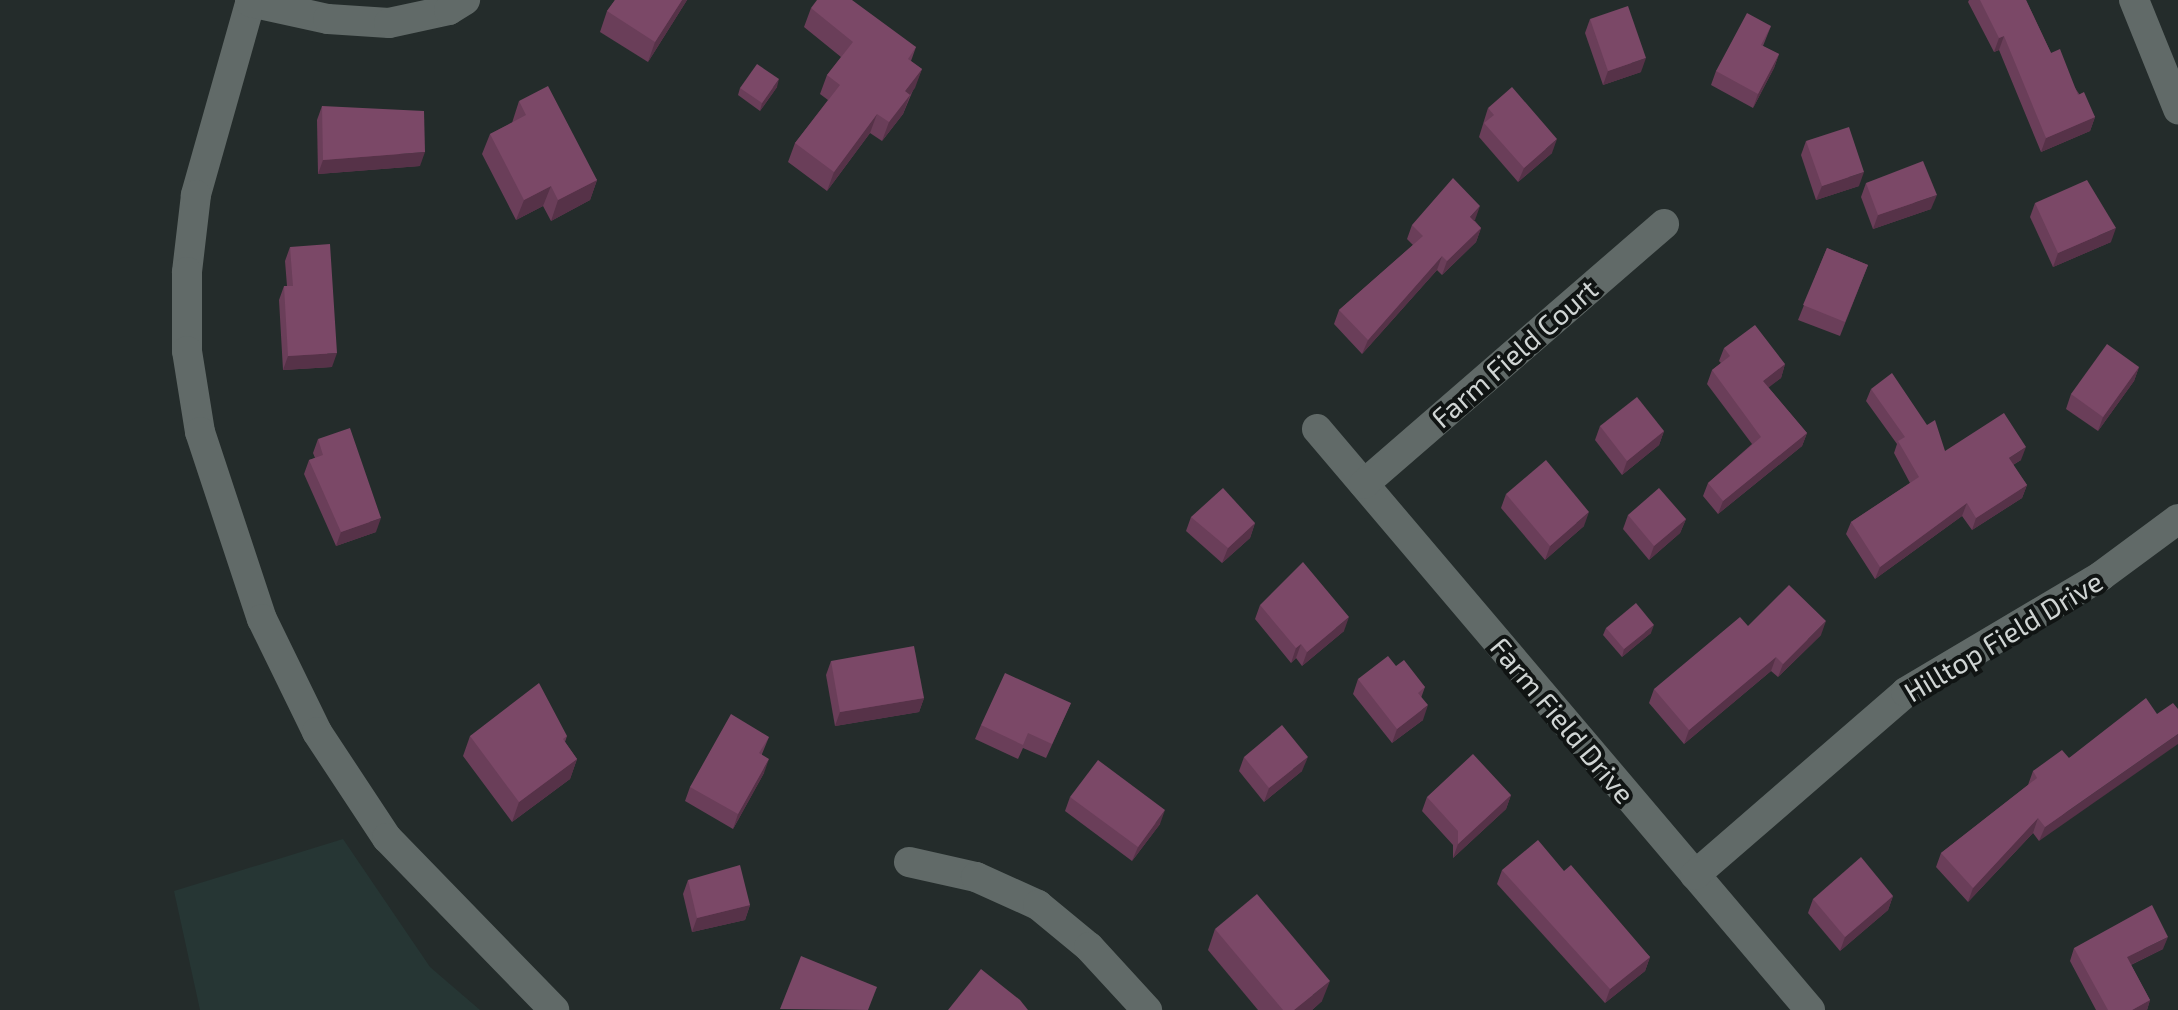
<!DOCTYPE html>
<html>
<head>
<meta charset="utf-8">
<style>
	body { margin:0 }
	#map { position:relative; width:2178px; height:1010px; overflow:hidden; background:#242c2b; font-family:"Exo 2",sans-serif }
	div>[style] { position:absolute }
	.built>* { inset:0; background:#263634 }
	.minor>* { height:30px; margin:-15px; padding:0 15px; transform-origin:15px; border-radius:15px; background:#616a68 }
	.wall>* { inset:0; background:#6a3e59 }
	.shaded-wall>* { inset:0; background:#563248 }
	.building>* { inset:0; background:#7b4867 }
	span { translate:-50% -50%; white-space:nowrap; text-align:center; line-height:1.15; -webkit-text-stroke:8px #101413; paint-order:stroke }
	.street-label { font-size:28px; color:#d0d5d4 }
</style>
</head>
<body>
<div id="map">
	<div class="built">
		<div style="clip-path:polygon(343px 839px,430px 967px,480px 1010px,200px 1010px,174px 891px)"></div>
	</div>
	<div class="minor">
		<div style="left:251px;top:0;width:203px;rotate:105.8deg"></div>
		<div style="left:196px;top:195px;width:78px;rotate:96.7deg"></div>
		<div style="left:187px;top:272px;width:79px;rotate:90deg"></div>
		<div style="left:187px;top:351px;width:82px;rotate:80.9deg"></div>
		<div style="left:200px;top:432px;width:197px;rotate:71.7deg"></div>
		<div style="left:262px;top:619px;width:126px;rotate:64deg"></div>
		<div style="left:317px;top:732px;width:127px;rotate:56.6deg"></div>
		<div style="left:387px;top:838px;width:240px;rotate:45.8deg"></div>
		<div style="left:2134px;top:0;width:118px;rotate:68deg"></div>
		<div style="left:250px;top:2px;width:80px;rotate:12.3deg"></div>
		<div style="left:328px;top:19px;width:61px;rotate:3.8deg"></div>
		<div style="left:389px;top:23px;width:61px;rotate:-12.2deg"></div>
		<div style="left:449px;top:10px;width:19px;rotate:-32deg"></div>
		<div style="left:1317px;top:429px;width:762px;rotate:49.68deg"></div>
		<div style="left:1364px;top:484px;width:397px;rotate:-40.9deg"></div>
		<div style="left:909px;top:862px;width:69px;rotate:12.6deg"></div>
		<div style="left:976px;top:877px;width:68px;rotate:24.3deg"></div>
		<div style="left:1038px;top:905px;width:66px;rotate:39.5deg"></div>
		<div style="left:1089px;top:947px;width:86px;rotate:47.4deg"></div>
		<div style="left:1695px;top:875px;width:279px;rotate:-40.9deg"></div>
		<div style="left:1906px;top:692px;width:227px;rotate:-30.7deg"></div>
		<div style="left:2101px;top:576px;width:96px;rotate:-36.5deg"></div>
	</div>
	<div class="wall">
		<div style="clip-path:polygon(615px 0,687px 0,648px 62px,600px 32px,607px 11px)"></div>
		<div style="clip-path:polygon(1969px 0,2026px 0,2051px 53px,2095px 117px,2090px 131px,2041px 152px,1999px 50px,1994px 52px,1968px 2px)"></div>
		<div style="clip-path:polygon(811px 8px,916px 47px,911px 61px,922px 69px,903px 114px,882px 141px,870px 133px,827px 191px,788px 162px,795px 143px,828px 100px,820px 94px,827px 75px,841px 57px,804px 27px)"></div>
		<div style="clip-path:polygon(1590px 19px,1641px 72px,1603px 85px,1585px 33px)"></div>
		<div style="clip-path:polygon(1771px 26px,1763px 46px,1779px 54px,1774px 68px,1753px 108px,1711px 85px,1716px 71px)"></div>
		<div style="clip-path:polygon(777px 87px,760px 111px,738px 95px,740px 88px)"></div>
		<div style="clip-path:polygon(519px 101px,597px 180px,590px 200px,551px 221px,543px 206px,516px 220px,482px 154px,490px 134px,512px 123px)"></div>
		<div style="clip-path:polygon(322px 106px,420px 166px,318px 174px,317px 120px)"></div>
		<div style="clip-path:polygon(1488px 108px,1552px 153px,1518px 182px,1479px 137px)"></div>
		<div style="clip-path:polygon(1806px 141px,1859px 186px,1816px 200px,1801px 155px)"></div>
		<div style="clip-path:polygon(1866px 183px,1931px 209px,1873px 229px,1861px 197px)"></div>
		<div style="clip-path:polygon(2035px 203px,2111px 242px,2053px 267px,2030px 217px)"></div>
		<div style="clip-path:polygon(1475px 221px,1481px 228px,1476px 242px,1442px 275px,1437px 270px,1362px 354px,1334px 324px,1339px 310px,1413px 245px,1407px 239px,1412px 225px)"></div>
		<div style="clip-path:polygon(290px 247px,332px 367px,283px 370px,279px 300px,284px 286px,287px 286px,285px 261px)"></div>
		<div style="clip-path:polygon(1827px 248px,1868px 265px,1840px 336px,1798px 320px)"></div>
		<div style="clip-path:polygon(1724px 348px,1785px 364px,1781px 378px,1768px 387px,1807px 433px,1802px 446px,1718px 514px,1703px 496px,1708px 483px,1752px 444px,1707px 384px,1712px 370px,1721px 363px,1719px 361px)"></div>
		<div style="clip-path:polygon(2139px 367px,2134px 381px,2098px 431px,2066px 409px,2071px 394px)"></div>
		<div style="clip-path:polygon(1871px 389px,1945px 451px,2021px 460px,2013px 465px,2027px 485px,2022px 498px,1972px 530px,1962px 516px,1875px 579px,1846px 534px,1851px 522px,1910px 483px,1894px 453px,1897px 444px,1866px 401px)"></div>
		<div style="clip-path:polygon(1600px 426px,1664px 431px,1659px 445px,1622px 475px,1595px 440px)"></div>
		<div style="clip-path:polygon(318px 439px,376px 532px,336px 546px,304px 474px,309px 460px,315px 458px,313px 453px)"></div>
		<div style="clip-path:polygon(1506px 494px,1584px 526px,1545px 560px,1501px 508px)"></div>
		<div style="clip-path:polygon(1628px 515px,1686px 519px,1680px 533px,1649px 560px,1623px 529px)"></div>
		<div style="clip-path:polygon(1191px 517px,1255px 523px,1250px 538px,1222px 563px,1186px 531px)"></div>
		<div style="clip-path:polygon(1260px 605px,1344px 631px,1302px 666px,1296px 658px,1291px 663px,1255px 619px)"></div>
		<div style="clip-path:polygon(1606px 628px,1651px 633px,1622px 657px,1603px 635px)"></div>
		<div style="clip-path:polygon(1821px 635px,1778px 677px,1771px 671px,1684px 744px,1649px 703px,1654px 689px)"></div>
		<div style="clip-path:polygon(831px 661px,924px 698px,919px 712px,835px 726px,826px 675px)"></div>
		<div style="clip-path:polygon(1396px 666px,1425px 687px,1421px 698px,1423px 720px,1392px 743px,1353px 694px,1358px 679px)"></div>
		<div style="clip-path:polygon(1071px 703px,1046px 758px,1023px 748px,1018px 759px,975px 739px,981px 725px)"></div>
		<div style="clip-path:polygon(2157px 714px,2039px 841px,2033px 833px,1968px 902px,1936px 867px,1941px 853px,2028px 785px,2033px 771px,2069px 758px)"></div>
		<div style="clip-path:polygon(470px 736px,567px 736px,565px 742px,577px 759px,570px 779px,512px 822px,463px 756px)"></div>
		<div style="clip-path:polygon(769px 737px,762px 754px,764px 773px,733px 829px,685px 801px,690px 787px)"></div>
		<div style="clip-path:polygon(1244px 757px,1302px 771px,1264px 802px,1239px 771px)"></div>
		<div style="clip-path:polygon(1511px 795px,1506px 809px,1453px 858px,1453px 845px,1422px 811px,1427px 797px)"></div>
		<div style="clip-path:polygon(1070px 797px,1160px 824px,1132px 861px,1065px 811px)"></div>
		<div style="clip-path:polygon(1502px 870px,1564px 871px,1650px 957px,1645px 971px,1605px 1003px,1497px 884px)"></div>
		<div style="clip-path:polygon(688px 880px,750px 905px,745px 920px,692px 932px,683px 894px)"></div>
		<div style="clip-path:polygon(1893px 896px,1888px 910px,1840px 951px,1808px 913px,1813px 899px)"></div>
		<div style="clip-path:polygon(1215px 929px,1322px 1001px,1312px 1010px,1258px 1010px,1208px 950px)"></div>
		<div style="clip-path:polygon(2074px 948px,2163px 949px,2131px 965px,2150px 1000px,2147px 1010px,2096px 1010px,2070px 961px)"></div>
	</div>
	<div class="shaded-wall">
		<div style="clip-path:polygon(682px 0,687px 0,648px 62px,655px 42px)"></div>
		<div style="clip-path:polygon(2004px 36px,1999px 50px,1994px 52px,1999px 38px)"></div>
		<div style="clip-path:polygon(1779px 54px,1774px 68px,1753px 108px,1758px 94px)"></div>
		<div style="clip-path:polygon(1646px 58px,1641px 72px,1603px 85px,1608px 71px)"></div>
		<div style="clip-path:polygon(922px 69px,915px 88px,903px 104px,910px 95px,903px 114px,882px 141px,889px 122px,905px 91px)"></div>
		<div style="clip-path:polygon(779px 79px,777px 87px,760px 111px,762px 103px)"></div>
		<div style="clip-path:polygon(877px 114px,870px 133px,827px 191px,834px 172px)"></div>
		<div style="clip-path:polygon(2095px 117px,2090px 131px,2041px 152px,2046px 138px)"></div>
		<div style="clip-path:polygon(1557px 139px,1552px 153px,1518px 182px,1524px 168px)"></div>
		<div style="clip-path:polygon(425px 152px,420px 166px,318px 174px,323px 160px)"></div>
		<div style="clip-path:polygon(1864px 172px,1859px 186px,1816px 200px,1822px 186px)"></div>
		<div style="clip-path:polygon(597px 180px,590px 200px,551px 221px,558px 200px)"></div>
		<div style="clip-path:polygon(551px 186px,543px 206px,516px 220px,524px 200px)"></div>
		<div style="clip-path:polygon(1937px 195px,1931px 209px,1873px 229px,1878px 215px)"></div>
		<div style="clip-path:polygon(1480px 206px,1475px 220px,1465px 231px,1470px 217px)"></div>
		<div style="clip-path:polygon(1481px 228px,1476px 242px,1442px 275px,1447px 261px)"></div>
		<div style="clip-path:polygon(2116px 228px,2111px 242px,2053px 267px,2058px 253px)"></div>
		<div style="clip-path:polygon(1442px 256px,1437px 270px,1362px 354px,1368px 340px)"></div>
		<div style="clip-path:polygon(337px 353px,332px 367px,283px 370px,288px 356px)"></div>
		<div style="clip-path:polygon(1785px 364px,1781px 378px,1759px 395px,1763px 381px)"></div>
		<div style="clip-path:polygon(2139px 367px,2134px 381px,2098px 431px,2103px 417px)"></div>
		<div style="clip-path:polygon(1664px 431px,1659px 445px,1622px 475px,1627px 461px)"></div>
		<div style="clip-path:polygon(1807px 433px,1802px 446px,1718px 514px,1723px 501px)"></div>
		<div style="clip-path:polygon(2026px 447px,2021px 460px,2004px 470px,2009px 458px)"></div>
		<div style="clip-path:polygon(2027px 485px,2022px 498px,1972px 530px,1976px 518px)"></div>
		<div style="clip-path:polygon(1967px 503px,1962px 516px,1875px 579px,1880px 567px)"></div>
		<div style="clip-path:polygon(1589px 512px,1584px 526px,1545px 560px,1550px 546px)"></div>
		<div style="clip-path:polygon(381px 518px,376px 532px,336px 546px,341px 532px)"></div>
		<div style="clip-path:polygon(1686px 519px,1680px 533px,1649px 560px,1654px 546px)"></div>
		<div style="clip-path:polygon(1255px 523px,1250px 538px,1222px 563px,1228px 548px)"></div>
		<div style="clip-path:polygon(1349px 617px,1344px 631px,1302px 666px,1307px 652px)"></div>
		<div style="clip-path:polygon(1826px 621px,1821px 635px,1778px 677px,1783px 664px)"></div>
		<div style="clip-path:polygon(1654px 625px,1651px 633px,1622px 657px,1624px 649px)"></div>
		<div style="clip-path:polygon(1301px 644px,1296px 658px,1291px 663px,1296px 648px)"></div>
		<div style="clip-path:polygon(1776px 657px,1771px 671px,1684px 744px,1689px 730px)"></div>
		<div style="clip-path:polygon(924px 698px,919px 712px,835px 726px,840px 712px)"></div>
		<div style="clip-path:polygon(1428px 705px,1423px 720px,1392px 743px,1397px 729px)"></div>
		<div style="clip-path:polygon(2178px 734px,2178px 744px,2039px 841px,2045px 827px)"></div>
		<div style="clip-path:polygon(1308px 757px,1302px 771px,1264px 802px,1269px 788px)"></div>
		<div style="clip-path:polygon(577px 759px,570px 779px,512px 822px,519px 802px)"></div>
		<div style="clip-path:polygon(769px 759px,764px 773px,733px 829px,738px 814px)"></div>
		<div style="clip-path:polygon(1511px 795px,1506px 809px,1453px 858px,1458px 844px)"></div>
		<div style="clip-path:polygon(1165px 810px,1160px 824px,1132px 861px,1138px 847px)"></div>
		<div style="clip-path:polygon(2038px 818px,2033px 833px,1968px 902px,1973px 888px)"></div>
		<div style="clip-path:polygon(1893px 896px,1888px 910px,1840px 951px,1845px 937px)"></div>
		<div style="clip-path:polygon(750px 905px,745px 920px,692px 932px,697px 918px)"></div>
		<div style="clip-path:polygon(2168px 937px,2163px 949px,2122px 969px,2127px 957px)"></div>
		<div style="clip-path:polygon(1650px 957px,1645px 971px,1605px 1003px,1610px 989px)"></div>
		<div style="clip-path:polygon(1330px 981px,1322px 1001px,1312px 1010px,1294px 1010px)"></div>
		<div style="clip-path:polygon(2150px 1000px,2147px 1010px,2132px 1010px)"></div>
	</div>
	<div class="building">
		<div style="clip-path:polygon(615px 0,682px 0,655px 42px,607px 11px)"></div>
		<div style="clip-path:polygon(817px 0,852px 0,916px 47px,908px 59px,922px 69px,905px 91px,910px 95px,889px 122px,877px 114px,834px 172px,795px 143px,840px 85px,827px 75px,853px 42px,811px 8px)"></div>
		<div style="clip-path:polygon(1980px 0,2026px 0,2051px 53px,2060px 49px,2078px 95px,2084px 92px,2095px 117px,2046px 138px,2004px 36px,1999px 38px)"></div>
		<div style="clip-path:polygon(1628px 6px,1646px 58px,1608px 71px,1590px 19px)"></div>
		<div style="clip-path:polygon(1747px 13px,1771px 26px,1761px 45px,1779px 54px,1758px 94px,1716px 71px)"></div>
		<div style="clip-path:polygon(757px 64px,779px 79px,762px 103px,740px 88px)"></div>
		<div style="clip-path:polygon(548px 86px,597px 180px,558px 200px,551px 186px,524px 200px,490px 134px,526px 115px,519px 101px)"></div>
		<div style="clip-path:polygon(1512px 87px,1557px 139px,1524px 168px,1484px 123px,1494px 115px,1488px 108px)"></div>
		<div style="clip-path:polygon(322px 106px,424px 111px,425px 152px,323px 160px)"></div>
		<div style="clip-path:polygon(1849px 127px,1864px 172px,1822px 186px,1806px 141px)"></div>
		<div style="clip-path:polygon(1923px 161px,1937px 195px,1878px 215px,1866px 183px)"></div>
		<div style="clip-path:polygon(1453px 178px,1480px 206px,1470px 217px,1481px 228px,1447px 261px,1442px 256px,1368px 340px,1339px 310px,1423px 236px,1412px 225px)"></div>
		<div style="clip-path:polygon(2087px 180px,2116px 228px,2058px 253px,2035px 203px)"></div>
		<div style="clip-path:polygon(330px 244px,337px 353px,288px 356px,284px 286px,293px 286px,290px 247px)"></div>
		<div style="clip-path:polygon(1827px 248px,1868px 265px,1845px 322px,1803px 305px)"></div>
		<div style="clip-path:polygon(1755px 325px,1785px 364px,1763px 381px,1807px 433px,1723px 501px,1708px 483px,1761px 437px,1712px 370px,1730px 356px,1724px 348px)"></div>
		<div style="clip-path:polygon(2107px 344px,2139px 367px,2103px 417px,2071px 394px)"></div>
		<div style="clip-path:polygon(1892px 373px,1927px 425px,1935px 420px,1945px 451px,2004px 413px,2026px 447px,2009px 458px,2027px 485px,1976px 518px,1967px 503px,1880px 567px,1851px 522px,1919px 477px,1898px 441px,1905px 437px,1871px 389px)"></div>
		<div style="clip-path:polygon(1637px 397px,1664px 431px,1627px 461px,1600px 426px)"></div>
		<div style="clip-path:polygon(350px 428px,381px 518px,341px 532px,309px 460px,323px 455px,318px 439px)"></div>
		<div style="clip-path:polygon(1546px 460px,1589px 512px,1550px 546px,1506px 494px)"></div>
		<div style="clip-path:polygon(1223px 488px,1255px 523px,1228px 548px,1191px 517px)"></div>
		<div style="clip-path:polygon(1659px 488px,1686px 519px,1654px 546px,1628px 515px)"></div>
		<div style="clip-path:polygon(1303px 562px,1349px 617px,1307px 652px,1301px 644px,1296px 648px,1260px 605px)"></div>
		<div style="clip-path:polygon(1789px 585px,1826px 621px,1783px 664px,1776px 657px,1689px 730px,1654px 689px,1740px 617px,1748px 626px)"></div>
		<div style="clip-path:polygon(1636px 603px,1654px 625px,1624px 649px,1606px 628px)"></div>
		<div style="clip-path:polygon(914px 646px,924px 698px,840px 712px,831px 661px)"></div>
		<div style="clip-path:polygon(1388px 656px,1396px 666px,1404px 660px,1425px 687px,1418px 693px,1428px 705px,1397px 729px,1358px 679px)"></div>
		<div style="clip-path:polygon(1005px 673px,1071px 703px,1052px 744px,1028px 733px,1023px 745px,981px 725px)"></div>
		<div style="clip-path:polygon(539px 683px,567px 736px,563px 739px,577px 759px,519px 802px,470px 736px)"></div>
		<div style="clip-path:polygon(2146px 698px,2157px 714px,2173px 703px,2178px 709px,2178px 734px,2045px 827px,2038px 818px,1973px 888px,1941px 853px,2037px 778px,2033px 771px,2062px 750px,2069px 758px)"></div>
		<div style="clip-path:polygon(731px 714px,769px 737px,759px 753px,769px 759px,738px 814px,690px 787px)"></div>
		<div style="clip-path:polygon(1282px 725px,1308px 757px,1269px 788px,1244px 757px)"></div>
		<div style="clip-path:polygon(1473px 754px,1511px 795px,1458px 844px,1458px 831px,1427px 797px)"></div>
		<div style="clip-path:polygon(1098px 760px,1165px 810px,1138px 847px,1070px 797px)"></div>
		<div style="clip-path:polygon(1538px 840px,1564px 871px,1571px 865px,1650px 957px,1610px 989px,1502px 870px)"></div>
		<div style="clip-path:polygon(1861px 857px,1893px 896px,1845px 937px,1813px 899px)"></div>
		<div style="clip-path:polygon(740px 865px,750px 905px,697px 918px,688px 880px)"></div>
		<div style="clip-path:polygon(1257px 894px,1330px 981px,1294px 1010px,1283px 1010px,1215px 929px)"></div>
		<div style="clip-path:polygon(2152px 905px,2168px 937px,2127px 957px,2150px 1000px,2132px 1010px,2108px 1010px,2074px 948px)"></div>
		<div style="clip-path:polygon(801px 956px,877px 987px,868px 1010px,780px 1009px)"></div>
		<div style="clip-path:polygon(981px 969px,1020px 1000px,1028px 1010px,948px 1010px)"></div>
	</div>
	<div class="street-label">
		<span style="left:1514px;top:353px;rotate:-41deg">Farm Field Court</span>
		<span style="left:2003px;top:636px;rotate:-31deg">Hilltop Field Drive</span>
		<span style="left:1563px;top:720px;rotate:50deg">Farm Field Drive</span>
	</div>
</div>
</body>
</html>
